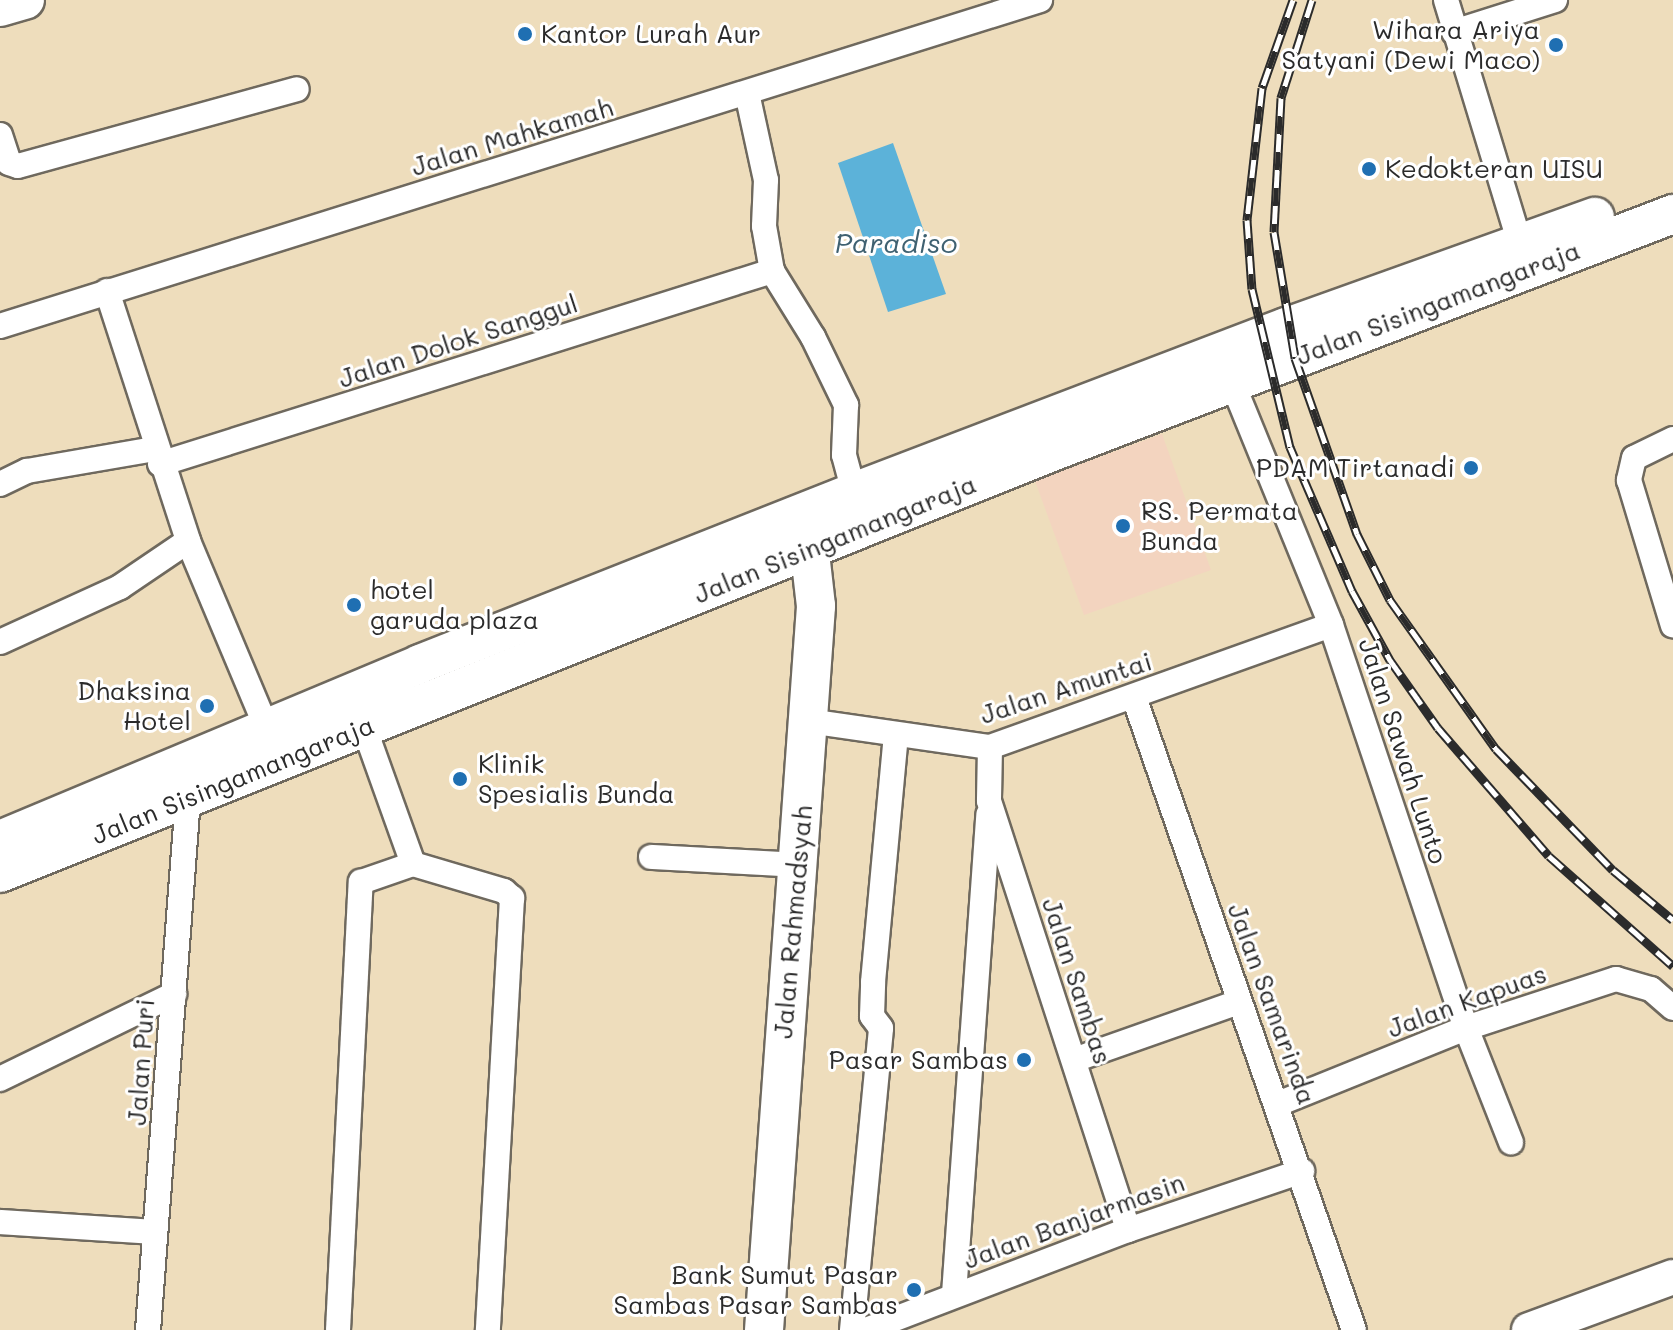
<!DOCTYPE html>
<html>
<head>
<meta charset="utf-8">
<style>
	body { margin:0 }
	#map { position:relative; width:1673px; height:1330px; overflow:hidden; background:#eeddbc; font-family:Mali,sans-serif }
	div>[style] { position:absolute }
	.built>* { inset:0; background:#f3d4bf }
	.water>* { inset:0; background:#5cb2d9 }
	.roads { filter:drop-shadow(2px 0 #6f695e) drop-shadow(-2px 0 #6f695e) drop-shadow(0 2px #6f695e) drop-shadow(0 -2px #6f695e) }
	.street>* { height:24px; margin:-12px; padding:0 12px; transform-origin:12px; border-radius:12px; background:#fff }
	.secondary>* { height:34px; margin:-17px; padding:0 17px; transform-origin:17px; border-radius:17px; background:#fff }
	.primary>* { height:38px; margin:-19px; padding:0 19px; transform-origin:19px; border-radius:19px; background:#fff }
	.rail>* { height:9px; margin-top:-4.5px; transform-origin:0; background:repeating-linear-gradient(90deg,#fff 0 18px,#2b2b2b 0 36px); box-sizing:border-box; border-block:2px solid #2b2b2b }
	.dots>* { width:22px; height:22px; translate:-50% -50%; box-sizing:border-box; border:4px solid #fff; border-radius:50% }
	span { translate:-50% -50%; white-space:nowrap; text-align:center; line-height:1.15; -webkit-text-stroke:6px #fff; paint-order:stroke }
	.poi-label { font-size:26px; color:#2b2b2b }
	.right { translate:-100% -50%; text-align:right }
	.left { translate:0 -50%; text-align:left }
	.street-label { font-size:26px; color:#2b2b2b }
	.water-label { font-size:28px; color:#3f6171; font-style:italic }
</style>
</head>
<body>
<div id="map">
	<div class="built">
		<div style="clip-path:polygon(1162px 434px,1211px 570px,1084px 615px,1035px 481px)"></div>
	</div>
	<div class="water">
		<div style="clip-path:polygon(893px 143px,946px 294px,888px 312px,838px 163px)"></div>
	</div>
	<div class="roads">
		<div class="street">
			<div style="left:1446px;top:0;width:254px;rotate:73.1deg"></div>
			<div style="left:1454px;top:32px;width:106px;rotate:-17.6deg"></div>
			<div style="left:747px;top:93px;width:89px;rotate:77.7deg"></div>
			<div style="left:766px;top:180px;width:46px;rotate:92.5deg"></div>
			<div style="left:764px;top:226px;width:46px;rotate:79.9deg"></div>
			<div style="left:772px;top:271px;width:78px;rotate:58.2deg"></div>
			<div style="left:813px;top:337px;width:76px;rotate:64.1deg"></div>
			<div style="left:846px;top:405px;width:50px;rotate:92.3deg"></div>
			<div style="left:844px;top:455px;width:38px;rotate:75deg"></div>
			<div style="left:0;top:135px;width:29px;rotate:72deg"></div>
			<div style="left:9px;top:163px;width:9px;rotate:18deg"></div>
			<div style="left:18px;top:166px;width:289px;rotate:-15.4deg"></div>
			<div style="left:107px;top:291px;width:263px;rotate:72deg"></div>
			<div style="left:188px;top:541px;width:206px;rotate:67.2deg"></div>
			<div style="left:0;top:326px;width:1090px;rotate:-17.4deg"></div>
			<div style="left:1232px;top:382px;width:262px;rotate:67.8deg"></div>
			<div style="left:1331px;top:625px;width:425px;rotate:71.5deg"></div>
			<div style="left:1466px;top:1028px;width:123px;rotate:68.5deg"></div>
			<div style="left:1673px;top:439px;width:43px;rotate:154deg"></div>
			<div style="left:1634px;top:458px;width:23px;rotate:103deg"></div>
			<div style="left:1629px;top:480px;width:152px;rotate:73.2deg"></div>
			<div style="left:160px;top:464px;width:642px;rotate:-17.5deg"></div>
			<div style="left:0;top:484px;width:30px;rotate:-26deg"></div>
			<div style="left:27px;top:471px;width:130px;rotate:-9.8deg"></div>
			<div style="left:0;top:642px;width:132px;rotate:-24.6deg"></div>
			<div style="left:120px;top:587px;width:82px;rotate:-34.1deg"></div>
			<div style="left:1134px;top:697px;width:670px;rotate:70.84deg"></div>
			<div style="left:809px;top:721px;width:183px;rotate:8.2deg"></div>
			<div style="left:990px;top:747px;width:362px;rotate:-19.7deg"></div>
			<div style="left:364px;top:727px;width:145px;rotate:70.3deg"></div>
			<div style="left:990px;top:747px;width:54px;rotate:91.1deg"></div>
			<div style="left:989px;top:801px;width:451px;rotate:72deg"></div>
			<div style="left:651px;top:857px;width:146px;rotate:3.1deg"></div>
			<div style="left:1074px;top:1060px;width:175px;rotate:-19.4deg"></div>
			<div style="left:0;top:1079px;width:194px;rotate:-26deg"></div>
			<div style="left:1278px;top:1104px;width:203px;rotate:-22deg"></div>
			<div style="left:1466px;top:1028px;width:158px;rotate:-18.1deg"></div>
			<div style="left:1616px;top:979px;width:36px;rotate:16deg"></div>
			<div style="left:1651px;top:989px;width:29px;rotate:41deg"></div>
			<div style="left:0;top:1222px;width:155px;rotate:3.7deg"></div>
			<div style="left:954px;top:1294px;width:481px;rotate:-85.9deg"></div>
			<div style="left:148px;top:1330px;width:534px;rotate:-85.7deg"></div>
			<div style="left:338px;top:1330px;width:449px;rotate:-87.1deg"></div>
			<div style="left:361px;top:882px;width:55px;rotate:-19.1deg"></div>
			<div style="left:413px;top:864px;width:95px;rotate:16.5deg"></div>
			<div style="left:504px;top:891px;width:11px;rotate:41deg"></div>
			<div style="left:512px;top:898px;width:433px;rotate:93.2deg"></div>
			<div style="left:852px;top:1330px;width:303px;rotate:-84.5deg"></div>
			<div style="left:881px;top:1028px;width:15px;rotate:-127deg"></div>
			<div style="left:872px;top:1016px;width:34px;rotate:-88deg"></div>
			<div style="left:873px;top:982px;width:248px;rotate:-84.7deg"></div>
			<div style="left:866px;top:1330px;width:280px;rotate:-20.9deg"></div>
			<div style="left:1128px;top:1230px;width:184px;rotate:-18.7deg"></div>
		</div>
		<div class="secondary">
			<div style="left:1529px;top:1330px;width:153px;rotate:-20.2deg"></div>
		</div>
		<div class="primary">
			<div style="left:0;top:7px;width:26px;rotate:-16deg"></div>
			<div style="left:0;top:840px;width:455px;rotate:-22.7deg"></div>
			<div style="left:420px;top:664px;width:467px;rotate:-21.6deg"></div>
			<div style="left:854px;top:492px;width:463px;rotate:-20.9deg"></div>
			<div style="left:1287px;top:327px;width:327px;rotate:-19.7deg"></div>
			<div style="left:0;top:873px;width:1138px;rotate:-21.81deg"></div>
			<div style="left:1057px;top:450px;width:660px;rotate:-20.96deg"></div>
			<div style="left:764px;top:1330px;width:726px;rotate:-85.89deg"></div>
			<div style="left:816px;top:606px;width:80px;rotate:-96.5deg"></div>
		</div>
	</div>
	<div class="rail">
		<div style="left:1293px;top:0;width:93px;rotate:109.4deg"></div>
		<div style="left:1262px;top:88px;width:133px;rotate:96.5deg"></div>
		<div style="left:1247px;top:220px;width:69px;rotate:85.9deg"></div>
		<div style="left:1252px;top:289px;width:163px;rotate:76.5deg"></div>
		<div style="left:1290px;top:447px;width:157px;rotate:66.7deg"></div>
		<div style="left:1352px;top:591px;width:79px;rotate:61.2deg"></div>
		<div style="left:1390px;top:660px;width:83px;rotate:54.8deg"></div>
		<div style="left:1438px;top:728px;width:169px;rotate:49.1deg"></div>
		<div style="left:1549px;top:856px;width:166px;rotate:41.6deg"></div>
		<div style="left:1312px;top:0;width:103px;rotate:107.6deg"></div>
		<div style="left:1281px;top:98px;width:134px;rotate:93deg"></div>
		<div style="left:1274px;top:232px;width:128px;rotate:80.5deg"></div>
		<div style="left:1295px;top:358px;width:187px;rotate:70.6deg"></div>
		<div style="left:1357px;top:534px;width:74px;rotate:63.4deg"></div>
		<div style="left:1390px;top:600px;width:183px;rotate:54.6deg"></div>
		<div style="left:1496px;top:749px;width:168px;rotate:46deg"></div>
		<div style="left:1613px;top:870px;width:78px;rotate:39.8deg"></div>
	</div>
	<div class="dots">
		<div style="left:525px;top:34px;background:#1f6fb2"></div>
		<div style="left:1556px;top:45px;background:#1f6fb2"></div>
		<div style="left:1369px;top:169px;background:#1f6fb2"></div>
		<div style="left:1471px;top:468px;background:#1f6fb2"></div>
		<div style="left:1123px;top:526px;background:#1f6fb2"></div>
		<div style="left:354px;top:605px;background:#1f6fb2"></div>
		<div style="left:207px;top:706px;background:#1f6fb2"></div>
		<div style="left:460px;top:779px;background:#1f6fb2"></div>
		<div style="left:1024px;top:1060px;background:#1f6fb2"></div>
		<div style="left:914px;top:1290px;background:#1f6fb2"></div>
	</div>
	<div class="poi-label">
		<span class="right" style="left:1540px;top:45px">Wihara Ariya<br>Satyani (Dewi Maco)</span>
		<span class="left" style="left:541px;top:34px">Kantor Lurah Aur</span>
		<span class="left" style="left:1385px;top:169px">Kedokteran UISU</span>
		<span class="right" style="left:1455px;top:468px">PDAM Tirtanadi</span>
		<span class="left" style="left:1141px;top:526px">RS. Permata<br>Bunda</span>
		<span class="left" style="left:370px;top:605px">hotel<br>garuda plaza</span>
		<span class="right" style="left:191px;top:706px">Dhaksina<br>Hotel</span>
		<span class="left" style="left:478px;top:779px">Klinik<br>Spesialis Bunda</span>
		<span class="right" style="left:1008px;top:1060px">Pasar Sambas</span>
		<span class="right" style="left:898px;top:1290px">Bank Sumut Pasar<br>Sambas Pasar Sambas</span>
	</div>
	<div class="street-label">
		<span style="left:512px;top:137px;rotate:-17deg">Jalan Mahkamah</span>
		<span style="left:1438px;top:303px;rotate:-21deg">Jalan Sisingamangaraja</span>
		<span style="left:458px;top:341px;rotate:-18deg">Jalan Dolok Sanggul</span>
		<span style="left:835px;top:539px;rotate:-22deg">Jalan Sisingamangaraja</span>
		<span style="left:1066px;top:688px;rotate:-18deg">Jalan Amuntai</span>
		<span style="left:1403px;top:751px;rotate:72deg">Jalan Sawah Lunto</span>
		<span style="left:233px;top:780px;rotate:-22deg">Jalan Sisingamangaraja</span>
		<span style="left:793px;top:922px;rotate:-85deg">Jalan Rahmadsyah</span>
		<span style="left:1077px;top:981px;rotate:72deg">Jalan Sambas</span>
		<span style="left:1467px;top:1001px;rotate:-20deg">Jalan Kapuas</span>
		<span style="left:1272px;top:1004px;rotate:70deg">Jalan Samarinda</span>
		<span style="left:141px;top:1062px;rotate:-86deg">Jalan Puri</span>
		<span style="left:1074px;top:1221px;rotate:-20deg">Jalan Banjarmasin</span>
	</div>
	<div class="water-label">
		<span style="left:896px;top:242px">Paradiso</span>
	</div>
</div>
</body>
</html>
